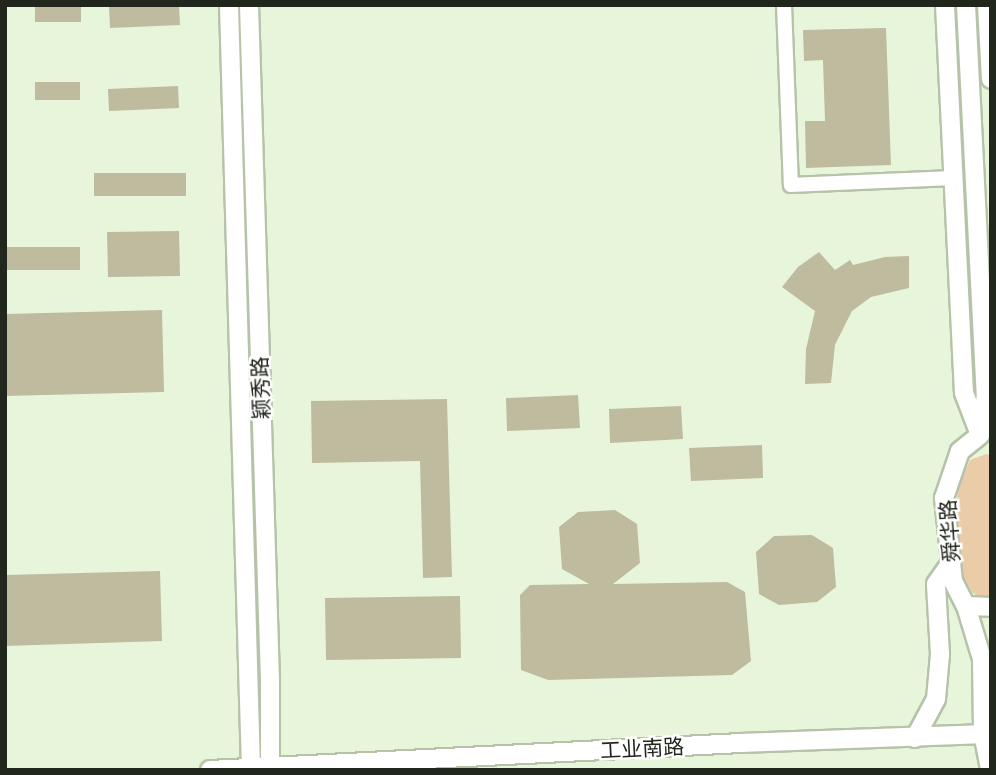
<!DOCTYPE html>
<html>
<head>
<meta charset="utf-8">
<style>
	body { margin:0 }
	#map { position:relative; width:996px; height:775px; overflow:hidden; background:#e7f6da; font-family:"Exo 2","Noto Sans SC",sans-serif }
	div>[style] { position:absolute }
	.green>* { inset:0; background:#ebcca8 }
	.building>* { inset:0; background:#bfbb9f }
	.roads { filter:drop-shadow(2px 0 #b6c3a9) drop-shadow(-2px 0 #b6c3a9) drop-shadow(0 2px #b6c3a9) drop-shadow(0 -2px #b6c3a9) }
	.minor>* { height:14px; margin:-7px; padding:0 7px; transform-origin:7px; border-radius:7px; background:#fff }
	.major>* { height:18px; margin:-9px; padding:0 9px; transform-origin:9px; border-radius:9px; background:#fff }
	span { translate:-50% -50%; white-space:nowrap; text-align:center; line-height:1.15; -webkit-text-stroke:5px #fff; paint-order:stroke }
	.street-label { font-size:21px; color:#22271d }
	.frame { position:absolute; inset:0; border:7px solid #22271d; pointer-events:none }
</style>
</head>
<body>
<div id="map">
	<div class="green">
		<div style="clip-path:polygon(986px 454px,991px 455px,991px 601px,982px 599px,972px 592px,959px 569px,955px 525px,958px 488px,970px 460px)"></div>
	</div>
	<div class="building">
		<div style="clip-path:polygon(35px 5px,81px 5px,81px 22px,35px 22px)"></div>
		<div style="clip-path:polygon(130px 5px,179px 5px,180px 25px,110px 28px,109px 6px)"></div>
		<div style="clip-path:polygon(886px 28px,891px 165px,806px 168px,805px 121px,825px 121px,823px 60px,804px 61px,803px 30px)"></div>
		<div style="clip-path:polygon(35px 82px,80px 82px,80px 100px,35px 100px)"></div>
		<div style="clip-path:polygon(178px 86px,179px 108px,109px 111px,108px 89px)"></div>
		<div style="clip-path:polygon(94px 173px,186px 173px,186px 196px,94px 196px)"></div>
		<div style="clip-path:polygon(179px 231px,180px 276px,108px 277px,107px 232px)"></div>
		<div style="clip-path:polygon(5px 247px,80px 247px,80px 270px,5px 270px)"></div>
		<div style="clip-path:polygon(819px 252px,835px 270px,850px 260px,853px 265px,885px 257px,909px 256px,909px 288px,871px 297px,852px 311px,835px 345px,831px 383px,805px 384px,806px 349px,815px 311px,782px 287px,798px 267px)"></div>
		<div style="clip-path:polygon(162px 310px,164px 392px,5px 396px,5px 314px)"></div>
		<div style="clip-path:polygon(578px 395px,580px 428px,507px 431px,506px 398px)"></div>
		<div style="clip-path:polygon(447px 399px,452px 577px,423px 578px,420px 461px,312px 463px,311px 401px)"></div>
		<div style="clip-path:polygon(681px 406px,683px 439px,610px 443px,609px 409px)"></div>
		<div style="clip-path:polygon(762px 445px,763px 478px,691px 481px,689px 448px)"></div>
		<div style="clip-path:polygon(615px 510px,637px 524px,640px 563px,613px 584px,727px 582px,745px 592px,751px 661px,732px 675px,548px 680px,521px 670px,520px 595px,530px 585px,589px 584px,562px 569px,559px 527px,578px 512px)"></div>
		<div style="clip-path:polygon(812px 535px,833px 548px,836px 587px,817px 602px,779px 605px,759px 594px,756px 552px,774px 536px)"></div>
		<div style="clip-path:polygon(160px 571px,162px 641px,5px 646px,5px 575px)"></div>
		<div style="clip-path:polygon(460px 596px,461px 658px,326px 660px,325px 598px)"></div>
	</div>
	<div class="roads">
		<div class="minor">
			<div style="left:784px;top:5px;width:180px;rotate:87.8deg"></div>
			<div style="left:791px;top:185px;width:161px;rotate:-2.5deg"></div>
		</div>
		<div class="major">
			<div style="left:229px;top:5px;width:765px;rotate:88.35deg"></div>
			<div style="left:249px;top:5px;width:674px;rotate:88.22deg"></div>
			<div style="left:270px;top:679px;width:91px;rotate:90deg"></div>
			<div style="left:945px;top:5px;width:388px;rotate:87.2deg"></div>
			<div style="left:964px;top:393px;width:42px;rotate:69deg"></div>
			<div style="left:966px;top:5px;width:391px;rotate:87.1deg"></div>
			<div style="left:986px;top:395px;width:40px;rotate:98.5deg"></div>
			<div style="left:980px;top:435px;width:26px;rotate:141deg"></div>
			<div style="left:960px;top:451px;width:50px;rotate:108.8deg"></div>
			<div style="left:944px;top:498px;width:83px;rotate:83.8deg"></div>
			<div style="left:953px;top:581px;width:28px;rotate:63deg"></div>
			<div style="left:966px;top:606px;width:55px;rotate:73.2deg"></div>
			<div style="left:982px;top:659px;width:74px;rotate:89.2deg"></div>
			<div style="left:983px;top:733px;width:38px;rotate:79deg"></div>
			<div style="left:987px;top:5px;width:74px;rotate:86.9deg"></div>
			<div style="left:966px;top:606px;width:25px;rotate:2deg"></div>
			<div style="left:915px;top:738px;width:44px;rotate:-61.7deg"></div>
			<div style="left:936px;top:699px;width:45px;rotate:-84.9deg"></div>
			<div style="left:940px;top:654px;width:70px;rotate:-93.3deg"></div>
			<div style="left:936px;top:584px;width:24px;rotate:-55deg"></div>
			<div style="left:210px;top:770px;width:533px;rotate:-2.91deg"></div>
			<div style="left:742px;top:743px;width:249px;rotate:-2.1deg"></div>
		</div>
	</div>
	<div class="street-label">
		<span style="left:260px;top:388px;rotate:-92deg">颖秀路</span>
		<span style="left:949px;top:531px;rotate:-94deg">舜华路</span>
		<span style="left:642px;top:748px;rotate:-3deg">工业南路</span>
	</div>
	<div class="frame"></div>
</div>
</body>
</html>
